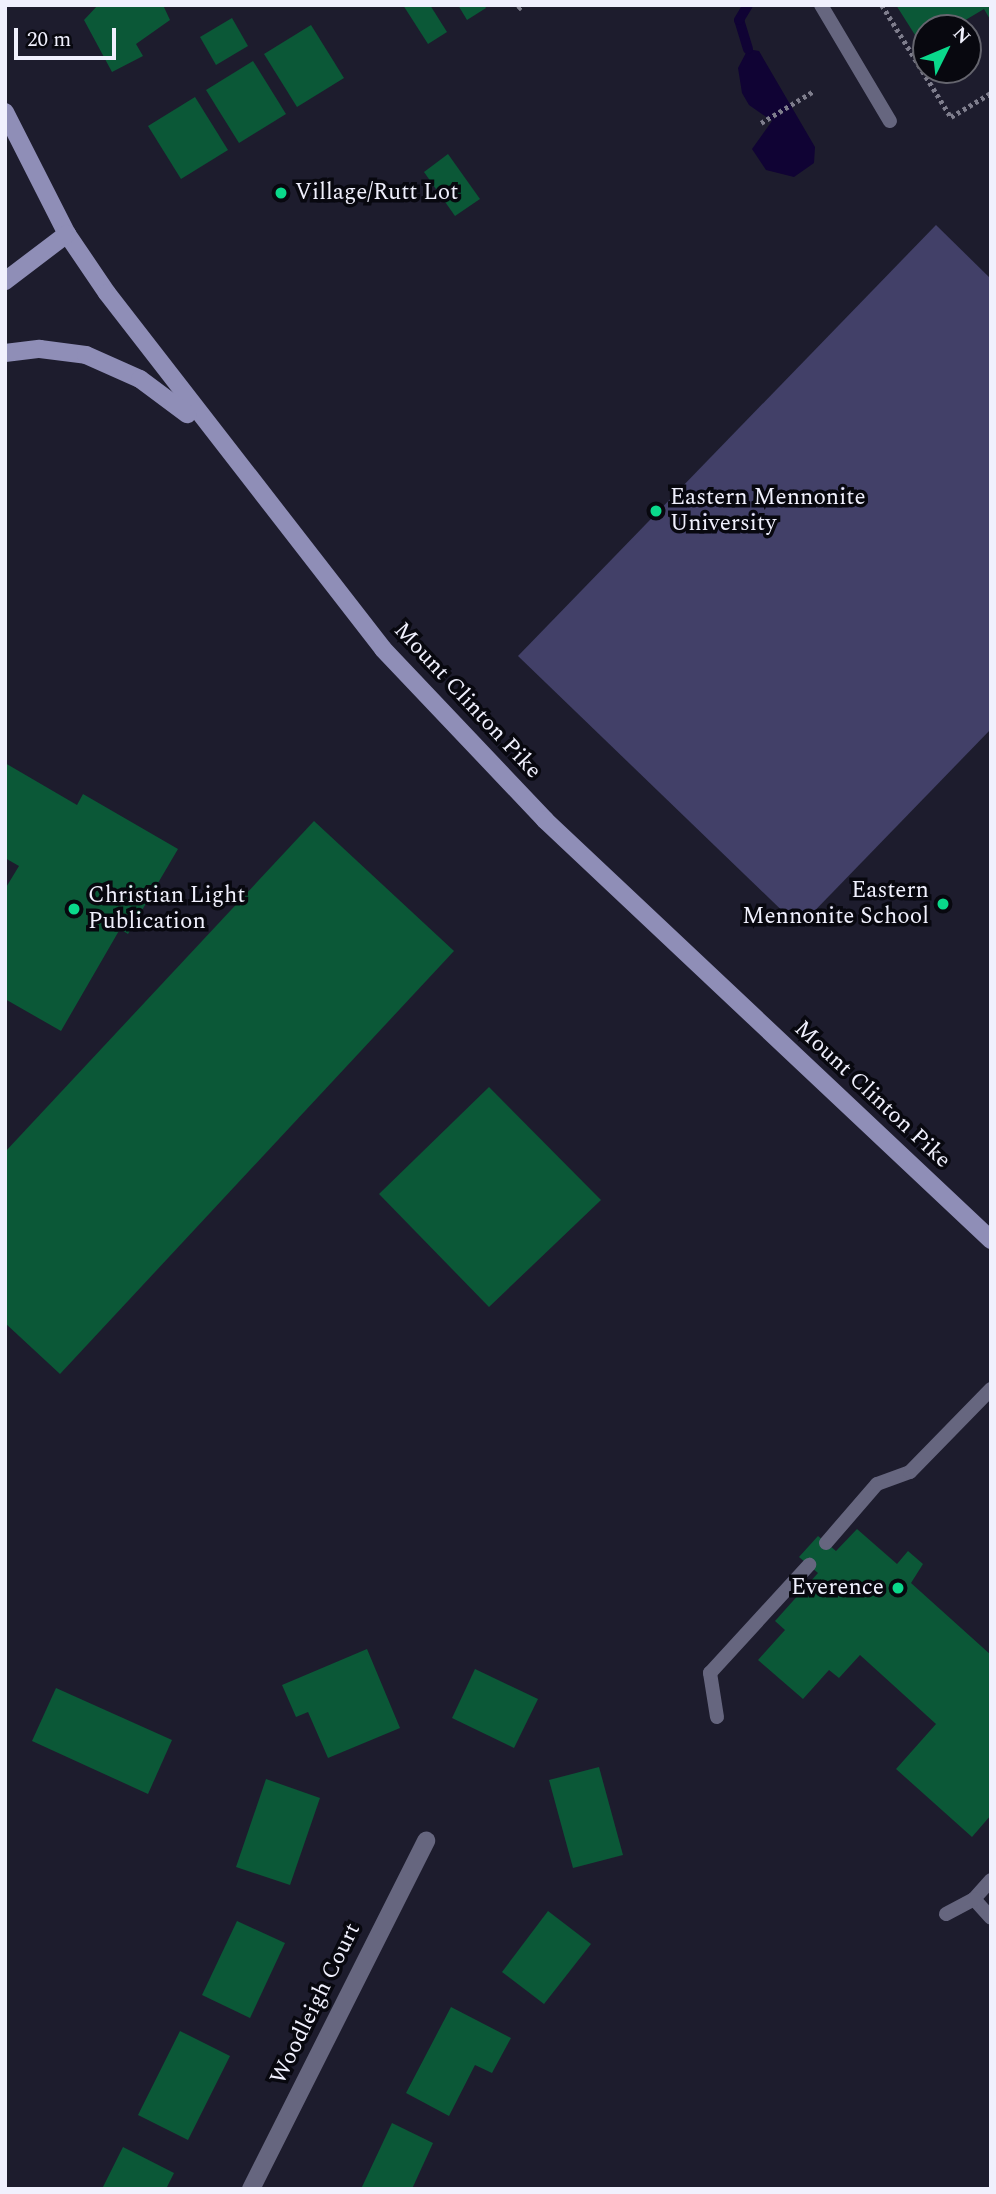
<!DOCTYPE html>
<html>
<head>
<meta charset="utf-8">
<style>
	body { margin:0 }
	#map { position:relative; width:996px; height:2194px; overflow:hidden; background:#1d1c2d; font-family:Spectral,serif }
	div>[style] { position:absolute }
	.green>* { inset:0; background:#424068 }
	.water>* { inset:0; background:#100334 }
	.stream>* { height:10px; margin:-5px; padding:0 5px; transform-origin:5px; border-radius:5px; background:#100334 }
	.building>* { inset:0; background:#0b5837 }
	.path>* { height:4.5px; margin-top:-2.25px; transform-origin:0; background:repeating-linear-gradient(90deg,#7e7d8c 0 3.5px,transparent 0 7px) }
	.lane>* { height:14px; margin:-7px; padding:0 7px; transform-origin:7px; border-radius:7px; background:#66667f }
	.street>* { height:18px; margin:-9px; padding:0 9px; transform-origin:9px; border-radius:9px; background:#66667f }
	.secondary>* { height:18px; margin:-9px; padding:0 9px; transform-origin:9px; border-radius:9px; background:#8f8eb7 }
	.dots>* { width:19px; height:19px; translate:-50% -50%; box-sizing:border-box; border:4px solid #08080f; border-radius:50% }
	span { translate:-50% -50%; white-space:nowrap; text-align:center; line-height:1.15; -webkit-text-stroke:7px #08080f; paint-order:stroke }
	.poi-label { font-size:23px; color:#f0f0fd }
	.left { translate:0 -50%; text-align:left }
	.right { translate:-100% -50%; text-align:right }
	.street-label { font-size:23px; color:#f0f0fd }
	.frame { position:absolute; inset:0; border:7px solid #f0f0fd; pointer-events:none }
	.north { position:absolute; left:912px; top:14px; width:70px; height:70px; box-sizing:border-box; background:#08080f; border:2px solid #65656e; border-radius:50%; rotate:47deg; font-size:19px; font-weight:700; line-height:28px; text-align:center; color:#f0f0fd }
	.north::after { content:''; display:block; margin:auto; width:24px; height:32px; background:#0ad98b; clip-path:polygon(50% 0,100% 100%,50% 72%,0 100%) }
	.scale { position:absolute; left:14px; top:28px; width:102px; height:32px; box-sizing:border-box; border:4px solid #f0f0fd; border-top:0; padding-left:9px; font-size:21px; line-height:24px; white-space:nowrap; color:#f0f0fd; -webkit-text-stroke:5px #08080f; paint-order:stroke }
</style>
</head>
<body>
<div id="map">
	<div class="green">
		<div style="clip-path:polygon(936px 225px,991px 279px,991px 729px,799px 927px,518px 656px)"></div>
	</div>
	<div class="water">
		<div style="clip-path:polygon(748px 49px,759px 51px,815px 147px,814px 163px,794px 177px,766px 170px,752px 149px,772px 121px,749px 105px,742px 93px,738px 68px)"></div>
	</div>
	<div class="stream">
		<div style="left:748px;top:49px;width:30px;rotate:-107deg"></div>
		<div style="left:739px;top:20px;width:17px;rotate:-59deg"></div>
	</div>
	<div class="building">
		<div style="clip-path:polygon(98px 5px,163px 5px,170px 20px,136px 44px,143px 56px,112px 72px,84px 20px)"></div>
		<div style="clip-path:polygon(403px 5px,430px 5px,447px 32px,428px 44px)"></div>
		<div style="clip-path:polygon(458px 5px,484px 5px,486px 8px,467px 20px)"></div>
		<div style="clip-path:polygon(896px 5px,991px 5px,991px 21px,984px 9px,952px 28px,926px 28px,922px 46px)"></div>
		<div style="clip-path:polygon(232px 18px,248px 46px,216px 65px,200px 37px)"></div>
		<div style="clip-path:polygon(311px 25px,344px 78px,297px 107px,264px 54px)"></div>
		<div style="clip-path:polygon(253px 61px,286px 114px,239px 143px,206px 90px)"></div>
		<div style="clip-path:polygon(195px 97px,228px 150px,181px 179px,148px 126px)"></div>
		<div style="clip-path:polygon(448px 154px,480px 199px,455px 216px,424px 172px)"></div>
		<div style="clip-path:polygon(5px 763px,77px 805px,83px 794px,178px 849px,128px 934px,120px 929px,61px 1031px,5px 999px,5px 889px,19px 866px,5px 858px)"></div>
		<div style="clip-path:polygon(314px 821px,454px 951px,60px 1374px,5px 1323px,5px 1152px)"></div>
		<div style="clip-path:polygon(489px 1087px,601px 1200px,489px 1307px,379px 1194px)"></div>
		<div style="clip-path:polygon(857px 1529px,897px 1564px,908px 1551px,923px 1564px,911px 1583px,991px 1655px,991px 1815px,972px 1837px,896px 1769px,936px 1724px,860px 1655px,839px 1678px,829px 1670px,803px 1699px,758px 1660px,785px 1630px,775px 1621px,818px 1573px,799px 1557px,818px 1536px,836px 1551px)"></div>
		<div style="clip-path:polygon(367px 1649px,400px 1728px,328px 1758px,308px 1712px,296px 1717px,282px 1685px)"></div>
		<div style="clip-path:polygon(475px 1669px,538px 1699px,514px 1748px,452px 1718px)"></div>
		<div style="clip-path:polygon(56px 1688px,172px 1740px,148px 1794px,32px 1741px)"></div>
		<div style="clip-path:polygon(599px 1767px,623px 1855px,573px 1868px,549px 1780px)"></div>
		<div style="clip-path:polygon(266px 1779px,320px 1798px,290px 1885px,236px 1867px)"></div>
		<div style="clip-path:polygon(548px 1911px,591px 1944px,544px 2004px,502px 1972px)"></div>
		<div style="clip-path:polygon(237px 1921px,285px 1943px,250px 2018px,202px 1995px)"></div>
		<div style="clip-path:polygon(451px 2007px,511px 2038px,492px 2073px,475px 2065px,449px 2116px,406px 2093px)"></div>
		<div style="clip-path:polygon(180px 2031px,230px 2056px,188px 2140px,138px 2115px)"></div>
		<div style="clip-path:polygon(392px 2123px,433px 2143px,412px 2189px,361px 2189px)"></div>
		<div style="clip-path:polygon(123px 2147px,174px 2173px,166px 2189px,102px 2189px)"></div>
	</div>
	<div class="path">
		<div style="left:882px;top:5px;width:132px;rotate:58.4deg"></div>
		<div style="left:951px;top:117px;width:47px;rotate:-31deg"></div>
		<div style="left:518px;top:9px;width:6px;rotate:-45deg"></div>
		<div style="left:761px;top:123px;width:60px;rotate:-31.3deg"></div>
	</div>
	<div class="lane">
		<div style="left:821px;top:5px;width:135px;rotate:59.3deg"></div>
		<div style="left:826px;top:1543px;width:78px;rotate:-49.2deg"></div>
		<div style="left:877px;top:1484px;width:35px;rotate:-20deg"></div>
		<div style="left:910px;top:1472px;width:116px;rotate:-45.7deg"></div>
		<div style="left:717px;top:1717px;width:45px;rotate:-99deg"></div>
		<div style="left:710px;top:1673px;width:147px;rotate:-47.5deg"></div>
		<div style="left:991px;top:1880px;width:25px;rotate:132deg"></div>
		<div style="left:974px;top:1899px;width:25px;rotate:48deg"></div>
		<div style="left:946px;top:1914px;width:32px;rotate:-28deg"></div>
	</div>
	<div class="street">
		<div style="left:251px;top:2189px;width:390px;rotate:-63.3deg"></div>
	</div>
	<div class="secondary">
		<div style="left:5px;top:112px;width:137px;rotate:63.1deg"></div>
		<div style="left:67px;top:234px;width:71px;rotate:55.9deg"></div>
		<div style="left:107px;top:293px;width:450px;rotate:52.2deg"></div>
		<div style="left:383px;top:649px;width:236px;rotate:46.5deg"></div>
		<div style="left:545px;top:820px;width:613px;rotate:43.28deg"></div>
		<div style="left:5px;top:281px;width:78px;rotate:-37.2deg"></div>
		<div style="left:5px;top:353px;width:35px;rotate:-7deg"></div>
		<div style="left:40px;top:349px;width:46px;rotate:7.4deg"></div>
		<div style="left:86px;top:355px;width:59px;rotate:24deg"></div>
		<div style="left:140px;top:379px;width:59px;rotate:36.7deg"></div>
	</div>
	<div class="dots">
		<div style="left:281px;top:193px;background:#0ad98b"></div>
		<div style="left:656px;top:511px;background:#0ad98b"></div>
		<div style="left:943px;top:904px;background:#0ad98b"></div>
		<div style="left:74px;top:909px;background:#0ad98b"></div>
		<div style="left:898px;top:1588px;background:#0ad98b"></div>
	</div>
	<div class="poi-label">
		<span class="left" style="left:295px;top:193px">Village/Rutt Lot</span>
		<span class="left" style="left:670px;top:511px">Eastern Mennonite<br>University</span>
		<span class="right" style="left:929px;top:904px">Eastern<br>Mennonite School</span>
		<span class="left" style="left:88px;top:909px">Christian Light<br>Publication</span>
		<span class="right" style="left:884px;top:1588px">Everence</span>
	</div>
	<div class="street-label">
		<span style="left:467px;top:701px;rotate:47deg">Mount Clinton Pike</span>
		<span style="left:872px;top:1095px;rotate:43deg">Mount Clinton Pike</span>
		<span style="left:316px;top:2004px;rotate:-64deg">Woodleigh Court</span>
	</div>
	<div class="frame"></div>
	<div class="north">N</div>
	<div class="scale">20 m</div>
</div>
</body>
</html>
